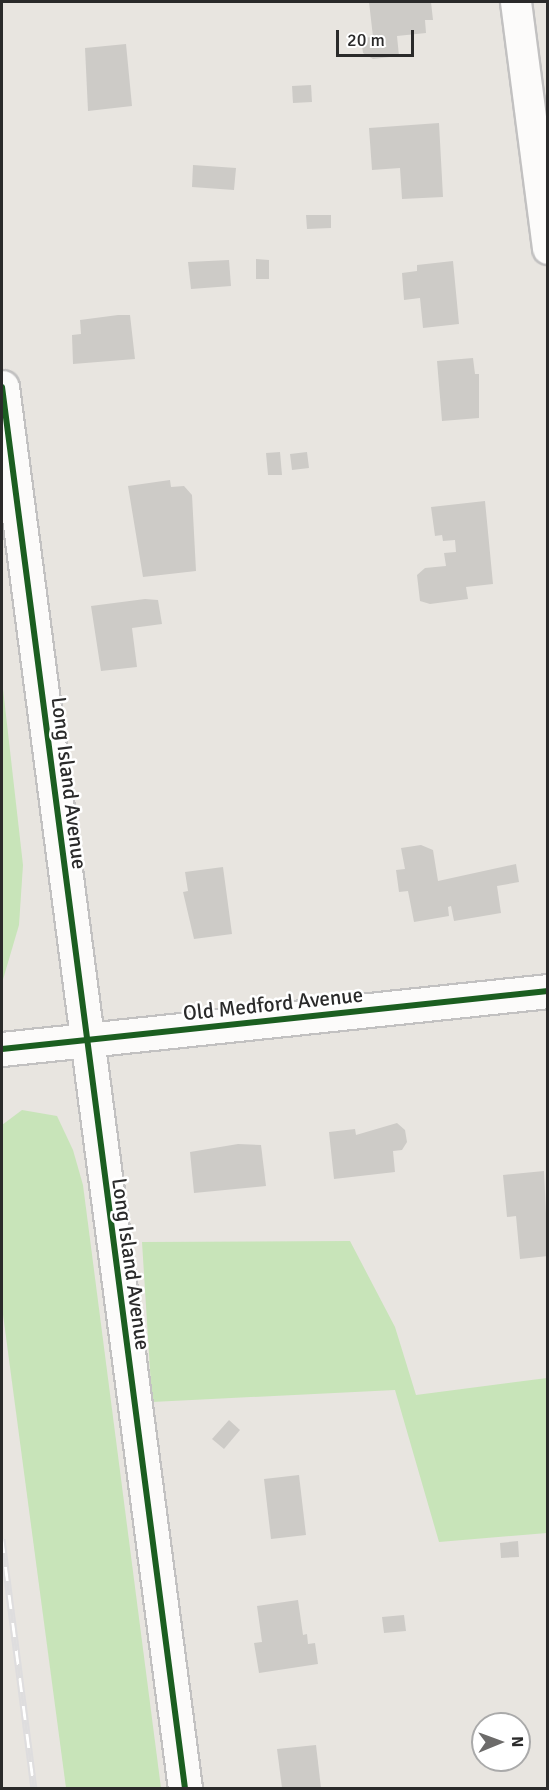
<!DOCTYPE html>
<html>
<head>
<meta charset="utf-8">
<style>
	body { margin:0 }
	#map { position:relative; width:549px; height:1790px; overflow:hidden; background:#e8e5e0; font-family:Signika,sans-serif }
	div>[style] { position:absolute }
	.green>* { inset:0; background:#c8e4b9 }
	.building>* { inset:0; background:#cdcbc7 }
	.roads { filter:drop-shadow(2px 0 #c2c1c1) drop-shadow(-2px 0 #c2c1c1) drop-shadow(0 2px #c2c1c1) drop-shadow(0 -2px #c2c1c1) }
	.minor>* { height:30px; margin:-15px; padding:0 15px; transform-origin:15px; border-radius:15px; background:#fcfbfa }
	.tertiary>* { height:33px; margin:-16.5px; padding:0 16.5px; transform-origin:16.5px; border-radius:16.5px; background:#fcfbfa }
	.rail>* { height:7px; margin-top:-3.5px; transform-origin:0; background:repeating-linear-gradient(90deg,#fff 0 14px,#deddde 0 28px); box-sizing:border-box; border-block:2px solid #deddde }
	.cycleway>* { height:6px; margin:-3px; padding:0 3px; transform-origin:3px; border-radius:3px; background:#1b5e20 }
	span { translate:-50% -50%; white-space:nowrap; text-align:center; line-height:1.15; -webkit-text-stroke:5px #fff; paint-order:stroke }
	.street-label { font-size:21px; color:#2a2a2a }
	.frame { position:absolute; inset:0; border:3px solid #2a2a2a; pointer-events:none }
	.north { position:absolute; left:471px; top:1712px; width:60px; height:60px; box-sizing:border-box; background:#fff; border:2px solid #aaa; border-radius:50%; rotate:89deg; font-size:16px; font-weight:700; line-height:24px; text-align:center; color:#2a2a2a }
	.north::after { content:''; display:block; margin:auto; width:21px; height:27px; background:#6c6b6a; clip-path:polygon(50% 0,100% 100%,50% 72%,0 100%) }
	.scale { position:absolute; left:336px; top:30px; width:78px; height:27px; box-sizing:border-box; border:3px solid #2a2a2a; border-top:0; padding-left:8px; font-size:18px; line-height:21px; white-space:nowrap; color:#2a2a2a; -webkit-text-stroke:4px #fff; paint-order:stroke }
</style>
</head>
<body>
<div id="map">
	<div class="green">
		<div style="clip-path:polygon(2px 680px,23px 865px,19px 925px,2px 983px)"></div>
		<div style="clip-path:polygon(22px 1110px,57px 1116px,73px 1150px,83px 1185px,161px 1788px,66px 1788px,2px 1307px,2px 1125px)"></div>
		<div style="clip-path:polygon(350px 1241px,395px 1327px,416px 1395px,547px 1378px,547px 1533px,439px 1542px,395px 1390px,152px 1402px,142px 1242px)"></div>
	</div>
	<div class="building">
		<div style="clip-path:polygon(369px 2px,431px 2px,433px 20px,425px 20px,426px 33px,397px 36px,399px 56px,373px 59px,363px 53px,361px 38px,373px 37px)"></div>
		<div style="clip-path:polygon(126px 44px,132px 106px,88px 111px,85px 48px)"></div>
		<div style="clip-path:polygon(311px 85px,312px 102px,293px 103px,292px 86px)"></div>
		<div style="clip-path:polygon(439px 123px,443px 197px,402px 199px,400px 168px,372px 170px,369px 128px)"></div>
		<div style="clip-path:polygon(193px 165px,236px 168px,234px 190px,192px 187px)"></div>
		<div style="clip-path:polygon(306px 215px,331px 215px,331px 228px,307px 229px)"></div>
		<div style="clip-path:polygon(256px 259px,269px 260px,269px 279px,256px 279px)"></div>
		<div style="clip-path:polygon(229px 260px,231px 286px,191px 289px,188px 262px)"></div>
		<div style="clip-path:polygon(453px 261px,459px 324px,423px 328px,420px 298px,404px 300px,402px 273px,417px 271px,417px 265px)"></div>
		<div style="clip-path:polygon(118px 315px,130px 315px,135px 359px,73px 364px,72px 335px,81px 334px,80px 320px)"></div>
		<div style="clip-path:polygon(473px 358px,475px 374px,479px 374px,479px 418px,442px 421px,437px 361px)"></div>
		<div style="clip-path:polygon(280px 452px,282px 475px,268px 475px,266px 453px)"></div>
		<div style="clip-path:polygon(307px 452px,309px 468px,292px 470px,290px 454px)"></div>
		<div style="clip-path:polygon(170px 480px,171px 487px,184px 486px,192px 495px,196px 571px,143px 577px,128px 486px)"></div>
		<div style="clip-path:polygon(485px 501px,493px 584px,466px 587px,468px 599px,430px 604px,420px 601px,417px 575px,425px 568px,446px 566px,444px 553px,456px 552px,455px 540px,443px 541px,442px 535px,435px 536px,431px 507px)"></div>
		<div style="clip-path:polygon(145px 599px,158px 600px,162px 624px,132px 628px,137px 667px,101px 671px,91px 606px)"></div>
		<div style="clip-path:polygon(421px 845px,433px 850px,438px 881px,516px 864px,519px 882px,497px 886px,501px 913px,454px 921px,451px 906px,448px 907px,449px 916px,414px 922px,408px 891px,399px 892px,396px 870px,405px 869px,401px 848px)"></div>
		<div style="clip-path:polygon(223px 867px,232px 934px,194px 939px,183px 892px,188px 891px,185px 872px)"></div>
		<div style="clip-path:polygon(397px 1123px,405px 1130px,407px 1142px,402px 1150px,393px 1151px,395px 1172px,334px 1179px,329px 1132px,355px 1129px,356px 1135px)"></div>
		<div style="clip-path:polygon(238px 1144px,261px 1145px,266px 1186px,194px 1193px,190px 1152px)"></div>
		<div style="clip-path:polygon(544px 1171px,548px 1256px,520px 1259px,516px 1216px,507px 1217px,503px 1175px)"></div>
		<div style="clip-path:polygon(229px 1420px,240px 1430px,224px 1449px,212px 1439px)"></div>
		<div style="clip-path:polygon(299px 1475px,306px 1535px,271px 1539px,264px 1479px)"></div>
		<div style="clip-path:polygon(518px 1541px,519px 1557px,501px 1558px,500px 1543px)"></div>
		<div style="clip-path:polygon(298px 1600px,303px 1635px,307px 1634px,308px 1644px,315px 1643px,318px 1664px,259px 1673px,254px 1643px,262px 1642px,257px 1606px)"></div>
		<div style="clip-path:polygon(404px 1615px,406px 1631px,384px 1633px,382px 1617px)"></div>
		<div style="clip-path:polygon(316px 1745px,321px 1788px,282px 1788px,277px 1749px)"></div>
	</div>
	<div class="roads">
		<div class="minor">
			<div style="left:516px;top:2px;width:249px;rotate:82.6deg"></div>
		</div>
		<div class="tertiary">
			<div style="left:2px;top:387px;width:1413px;rotate:82.56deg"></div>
			<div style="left:2px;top:1049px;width:549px;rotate:-6.06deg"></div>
		</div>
	</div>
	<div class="rail">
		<div style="left:2px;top:1539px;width:251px;rotate:82.7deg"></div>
	</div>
	<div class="cycleway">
		<div style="left:2px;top:387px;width:1413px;rotate:82.56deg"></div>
		<div style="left:2px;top:1049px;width:549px;rotate:-6.06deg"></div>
	</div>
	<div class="street-label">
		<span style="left:69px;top:783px;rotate:83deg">Long Island Avenue</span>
		<span style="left:273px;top:1004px;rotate:-6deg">Old Medford Avenue</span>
		<span style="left:131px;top:1264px;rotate:82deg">Long Island Avenue</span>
	</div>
	<div class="frame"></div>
	<div class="north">N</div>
	<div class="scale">20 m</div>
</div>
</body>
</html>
